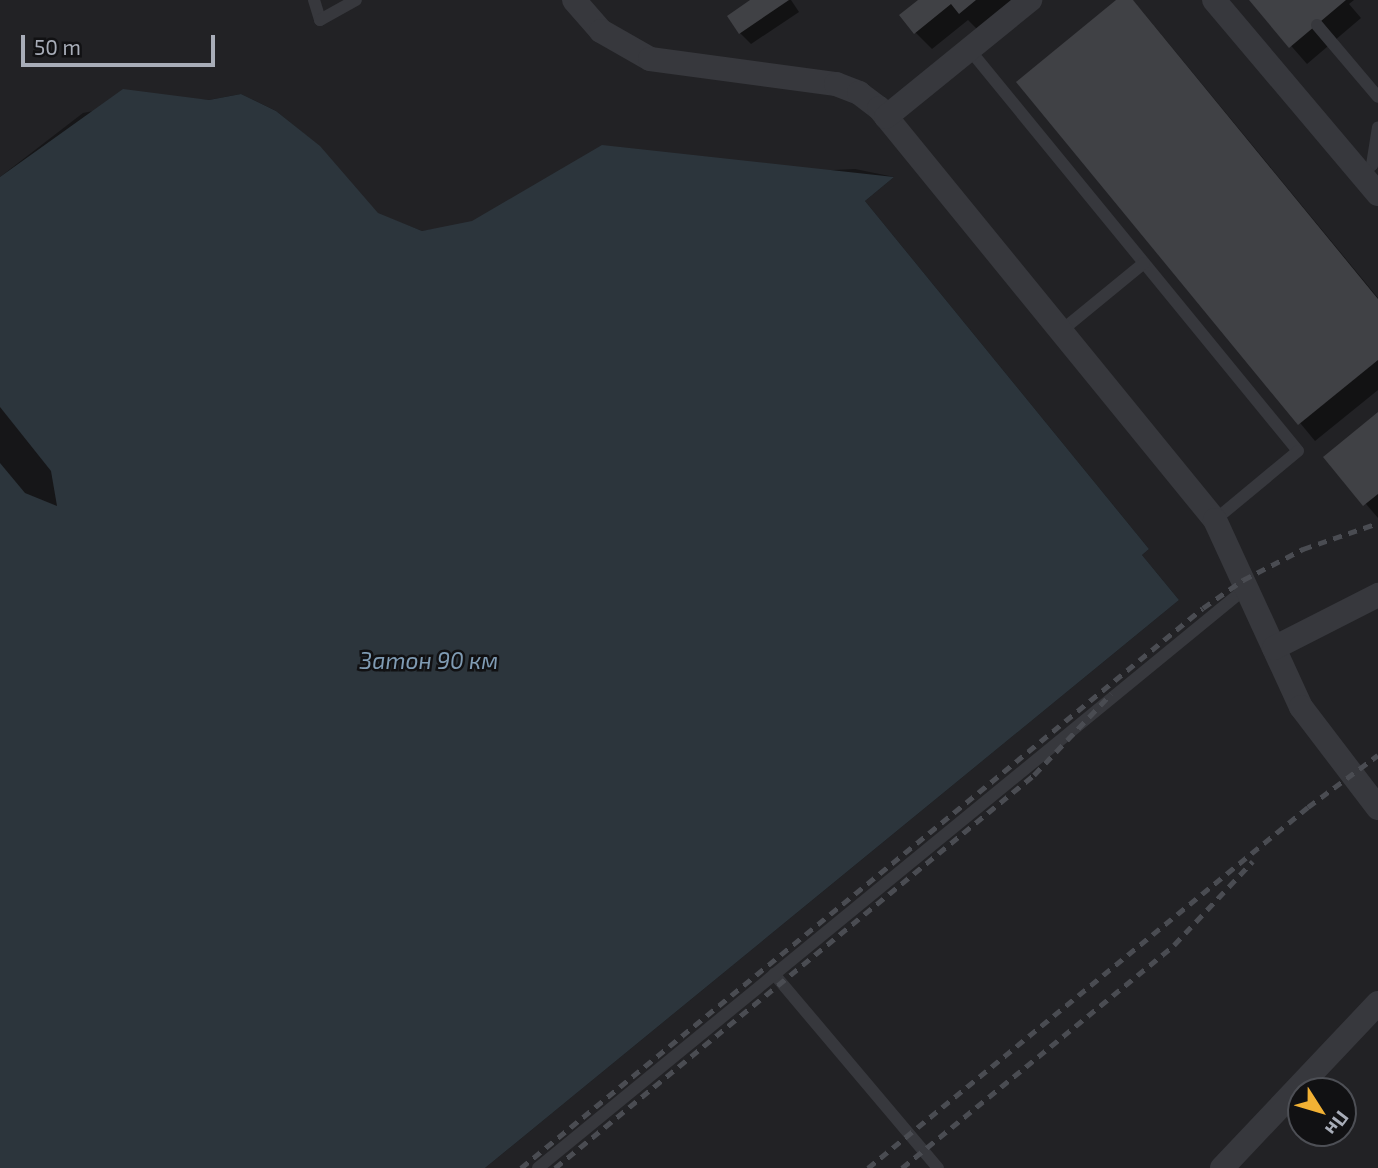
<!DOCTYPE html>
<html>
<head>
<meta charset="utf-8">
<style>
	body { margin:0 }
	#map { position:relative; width:1378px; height:1168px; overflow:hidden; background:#161618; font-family:"Exo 2",sans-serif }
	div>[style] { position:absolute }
	.built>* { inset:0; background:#222225 }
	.water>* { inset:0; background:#2c353c }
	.pier>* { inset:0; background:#161618 }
	.shadow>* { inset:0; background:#0007 }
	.building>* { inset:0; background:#404145 }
	.lane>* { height:12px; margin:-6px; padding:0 6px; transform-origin:6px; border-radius:6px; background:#37383d }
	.street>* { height:24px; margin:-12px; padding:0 12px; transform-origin:12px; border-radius:12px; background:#37383d }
	.rail>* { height:5px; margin-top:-2.5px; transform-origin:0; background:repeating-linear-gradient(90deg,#4a4c52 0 9px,transparent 0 16px) }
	span { translate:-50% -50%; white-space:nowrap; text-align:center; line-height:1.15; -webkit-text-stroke:5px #111113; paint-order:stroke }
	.water-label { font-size:23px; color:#7f9bb3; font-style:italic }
	.north { position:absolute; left:1287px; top:1077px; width:70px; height:70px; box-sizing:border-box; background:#111113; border:2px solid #4d4f55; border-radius:50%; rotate:127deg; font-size:19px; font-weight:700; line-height:28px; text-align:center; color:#a8adb8 }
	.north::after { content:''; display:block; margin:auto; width:24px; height:32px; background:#f2b134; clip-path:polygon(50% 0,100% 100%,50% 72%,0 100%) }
	.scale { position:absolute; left:21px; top:35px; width:194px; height:32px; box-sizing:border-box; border:4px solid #a8adb8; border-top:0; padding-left:9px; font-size:21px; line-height:24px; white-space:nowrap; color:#a8adb8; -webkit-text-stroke:5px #111113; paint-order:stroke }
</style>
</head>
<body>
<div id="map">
	<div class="built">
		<div style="clip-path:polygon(evenodd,0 0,1378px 0,1378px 1168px,485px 1168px,1179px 600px,1142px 555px,1149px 549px,865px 201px,894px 177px,855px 169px,812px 171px,422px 231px,378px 214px,319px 146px,276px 111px,241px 94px,209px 100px,169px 97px,83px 113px,0 177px,0 0,1301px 1091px,1343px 1091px,1343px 1133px,1301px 1133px,1301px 1091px)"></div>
	</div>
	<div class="water">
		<div style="clip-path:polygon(123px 89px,209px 100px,241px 94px,276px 111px,320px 146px,378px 213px,422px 231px,472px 221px,602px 145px,894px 177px,865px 201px,1149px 549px,1142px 555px,1179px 600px,485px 1168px,0 1168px,0 177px)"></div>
	</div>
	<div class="pier">
		<div style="clip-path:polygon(0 407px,51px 471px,57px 506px,25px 493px,0 463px)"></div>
	</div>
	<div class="shadow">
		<div style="clip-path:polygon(754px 0,791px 0,799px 12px,751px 44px,740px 33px)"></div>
		<div style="clip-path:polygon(921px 0,1014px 0,977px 29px,968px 20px,932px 49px,915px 32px)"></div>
		<div style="clip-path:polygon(1118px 0,1132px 0,1142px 11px,1378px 298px,1378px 390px,1315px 441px,1019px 82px)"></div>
		<div style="clip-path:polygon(1251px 0,1354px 0,1349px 4px,1361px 18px,1307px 64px)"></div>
		<div style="clip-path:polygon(1378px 414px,1378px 518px,1326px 457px)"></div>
	</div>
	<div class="building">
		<div style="clip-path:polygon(750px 0,789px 0,739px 34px,727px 16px)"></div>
		<div style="clip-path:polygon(918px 0,976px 0,959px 14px,951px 4px,914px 34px,899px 15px)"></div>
		<div style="clip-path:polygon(1116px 0,1133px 0,1378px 299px,1378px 360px,1298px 425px,1016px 82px)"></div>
		<div style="clip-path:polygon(1249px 0,1346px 0,1289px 48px)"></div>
		<div style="clip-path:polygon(1378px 412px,1378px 494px,1363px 506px,1323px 457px)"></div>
	</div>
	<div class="lane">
		<div style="left:314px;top:0;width:21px;rotate:73deg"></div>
		<div style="left:320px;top:20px;width:41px;rotate:-29.1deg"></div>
		<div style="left:1317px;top:25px;width:94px;rotate:49.7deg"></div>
		<div style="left:969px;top:49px;width:519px;rotate:50.7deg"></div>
		<div style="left:1298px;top:451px;width:108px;rotate:140.3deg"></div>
		<div style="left:1361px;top:174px;width:14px;rotate:-39deg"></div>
		<div style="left:1372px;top:165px;width:38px;rotate:-81deg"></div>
		<div style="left:1061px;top:331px;width:107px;rotate:-39.3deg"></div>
		<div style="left:774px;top:974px;width:254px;rotate:49.8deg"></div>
		<div style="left:538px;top:1168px;width:915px;rotate:-39.32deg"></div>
	</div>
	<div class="street">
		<div style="left:574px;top:0;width:41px;rotate:48.9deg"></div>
		<div style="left:601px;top:31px;width:56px;rotate:29.7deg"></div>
		<div style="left:650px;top:59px;width:188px;rotate:7.7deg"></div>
		<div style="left:836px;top:84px;width:25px;rotate:21deg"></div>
		<div style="left:859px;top:93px;width:25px;rotate:37deg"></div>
		<div style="left:879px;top:108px;width:532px;rotate:50.8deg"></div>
		<div style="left:1215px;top:520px;width:206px;rotate:65.3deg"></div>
		<div style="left:1301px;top:707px;width:127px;rotate:52.7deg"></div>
		<div style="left:1214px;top:0;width:254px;rotate:49.8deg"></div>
		<div style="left:886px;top:117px;width:186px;rotate:-39.1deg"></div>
		<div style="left:1274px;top:648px;width:117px;rotate:-27deg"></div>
		<div style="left:1222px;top:1168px;width:227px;rotate:-46.6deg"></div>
	</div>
	<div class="rail">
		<div style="left:521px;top:1168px;width:882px;rotate:-39.39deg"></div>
		<div style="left:1203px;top:608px;width:49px;rotate:-35deg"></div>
		<div style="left:1243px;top:580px;width:68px;rotate:-27.3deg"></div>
		<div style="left:1303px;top:549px;width:79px;rotate:-19.1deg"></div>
		<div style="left:555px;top:1168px;width:620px;rotate:-39.37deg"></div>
		<div style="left:1034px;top:775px;width:112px;rotate:-46.5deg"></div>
		<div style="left:868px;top:1168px;width:569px;rotate:-39.37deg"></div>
		<div style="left:1308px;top:807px;width:87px;rotate:-36.6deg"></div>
		<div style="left:902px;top:1168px;width:352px;rotate:-39.3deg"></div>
		<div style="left:1174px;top:945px;width:115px;rotate:-46.8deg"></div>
	</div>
	<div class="water-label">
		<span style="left:429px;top:660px">Затон 90 км</span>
	</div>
	<div class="north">Пн</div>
	<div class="scale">50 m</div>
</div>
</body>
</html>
